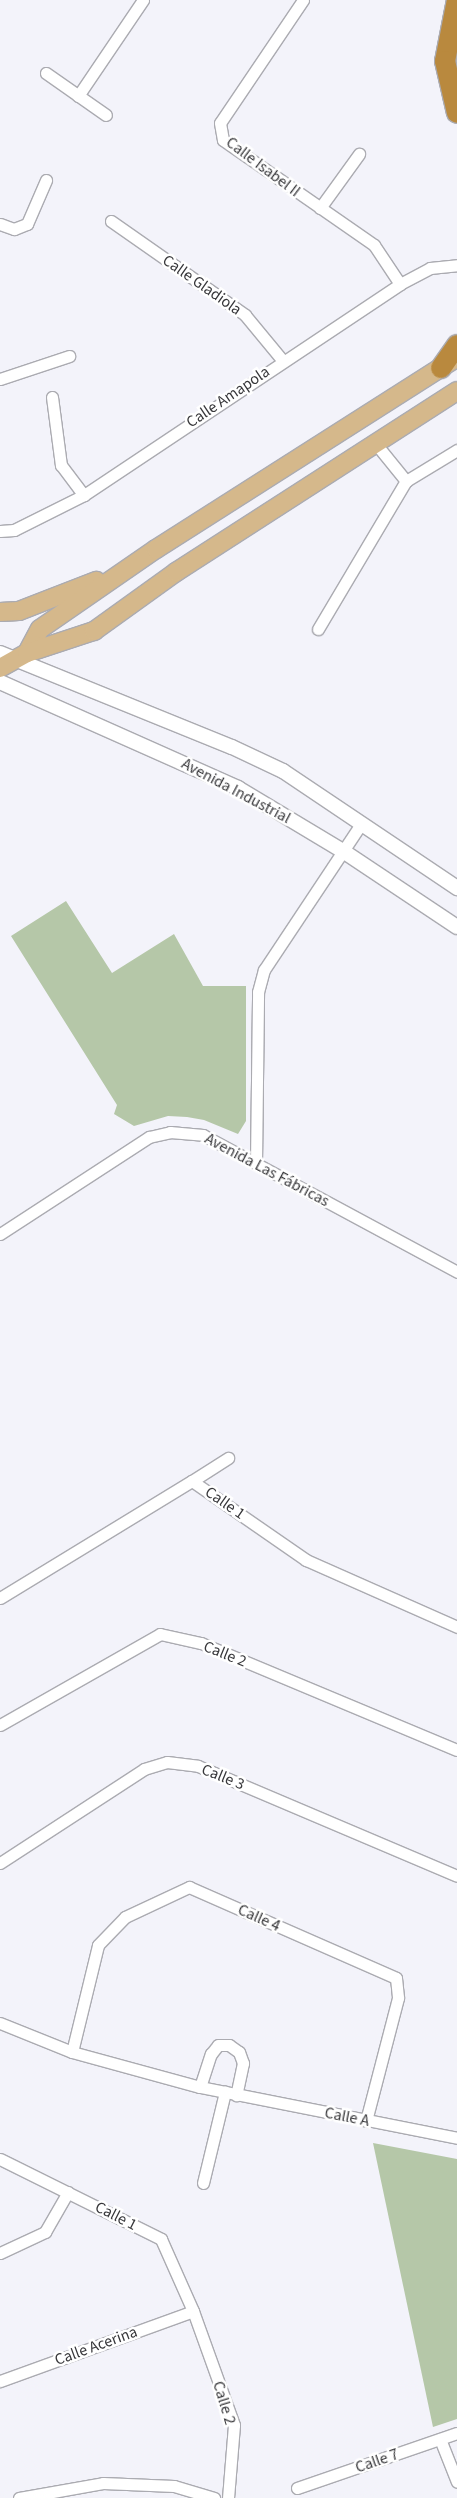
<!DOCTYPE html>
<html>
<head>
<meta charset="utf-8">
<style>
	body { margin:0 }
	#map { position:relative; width:457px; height:2498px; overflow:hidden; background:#f3f3fa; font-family:"Source Sans 3",sans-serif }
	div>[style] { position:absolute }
	.green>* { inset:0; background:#b5c7a8 }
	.roads { filter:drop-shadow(1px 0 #ababb1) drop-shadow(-1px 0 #ababb1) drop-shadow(0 1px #ababb1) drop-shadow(0 -1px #ababb1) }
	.minor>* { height:11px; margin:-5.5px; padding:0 5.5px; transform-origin:5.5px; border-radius:5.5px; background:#fff }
	.tertiary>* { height:14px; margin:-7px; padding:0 7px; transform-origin:7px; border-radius:7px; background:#fff }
	.primary>* { height:18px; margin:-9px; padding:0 9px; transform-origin:9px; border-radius:9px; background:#d5b88b }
	.motorway>* { height:20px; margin:-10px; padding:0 10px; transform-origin:10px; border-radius:10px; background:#b9893e }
	span { translate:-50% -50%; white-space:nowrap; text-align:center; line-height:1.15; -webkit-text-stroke:5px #fff; paint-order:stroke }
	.street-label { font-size:16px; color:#37373a }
</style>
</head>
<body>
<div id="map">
	<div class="green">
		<div style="clip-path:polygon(66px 901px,112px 973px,174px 934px,203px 986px,246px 986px,246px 1121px,238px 1134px,204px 1120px,187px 1117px,168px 1116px,134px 1126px,114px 1114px,117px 1105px,11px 936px)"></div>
		<div style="clip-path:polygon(373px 2143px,457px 2159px,457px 2419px,433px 2427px)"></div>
	</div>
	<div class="roads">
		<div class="minor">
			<div style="left:303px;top:0;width:148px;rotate:124deg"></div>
			<div style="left:220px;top:123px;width:17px;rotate:80deg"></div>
			<div style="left:223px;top:140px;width:184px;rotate:34.8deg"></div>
			<div style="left:374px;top:245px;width:47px;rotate:56.3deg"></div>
			<div style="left:46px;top:73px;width:73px;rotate:35deg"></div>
			<div style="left:78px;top:96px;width:116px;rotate:-55.9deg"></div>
			<div style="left:320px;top:208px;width:67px;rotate:-54.2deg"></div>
			<div style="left:111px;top:221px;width:164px;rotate:35deg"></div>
			<div style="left:245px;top:315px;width:60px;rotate:50.4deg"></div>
			<div style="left:0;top:224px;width:15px;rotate:20deg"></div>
			<div style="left:14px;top:229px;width:14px;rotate:-21deg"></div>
			<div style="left:27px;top:224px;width:48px;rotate:-66.6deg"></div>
			<div style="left:0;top:379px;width:73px;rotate:-18.4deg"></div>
			<div style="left:52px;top:397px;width:69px;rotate:82.5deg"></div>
			<div style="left:61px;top:465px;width:38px;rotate:53deg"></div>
			<div style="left:376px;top:444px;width:48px;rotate:51deg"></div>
			<div style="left:0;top:531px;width:14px;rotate:-4deg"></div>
			<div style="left:14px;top:530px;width:78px;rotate:-26.6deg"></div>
			<div style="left:84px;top:495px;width:380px;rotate:-33.7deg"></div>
			<div style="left:400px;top:284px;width:34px;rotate:-28deg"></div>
			<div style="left:430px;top:268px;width:27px;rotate:-6deg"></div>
			<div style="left:318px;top:629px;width:172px;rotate:-59.3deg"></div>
			<div style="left:406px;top:481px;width:60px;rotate:-31.3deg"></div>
			<div style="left:256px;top:1163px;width:171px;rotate:-89.3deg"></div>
			<div style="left:258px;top:992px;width:23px;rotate:-75deg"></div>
			<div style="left:264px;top:970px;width:175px;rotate:-56.4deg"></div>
			<div style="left:0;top:1234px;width:178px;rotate:-33.1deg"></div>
			<div style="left:149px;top:1137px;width:22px;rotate:-13deg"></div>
			<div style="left:170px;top:1132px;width:33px;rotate:5deg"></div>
			<div style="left:203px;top:1135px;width:289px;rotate:28.3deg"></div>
			<div style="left:192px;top:1481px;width:43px;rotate:-32.6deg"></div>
			<div style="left:0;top:1598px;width:225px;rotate:-31.4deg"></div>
			<div style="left:192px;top:1481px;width:139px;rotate:34.7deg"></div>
			<div style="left:306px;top:1560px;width:165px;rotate:23.9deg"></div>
			<div style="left:0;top:1725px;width:184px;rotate:-29.6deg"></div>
			<div style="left:160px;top:1634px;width:42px;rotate:12.4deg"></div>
			<div style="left:201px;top:1643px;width:277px;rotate:22.7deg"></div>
			<div style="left:0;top:1863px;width:172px;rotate:-33.1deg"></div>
			<div style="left:144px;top:1769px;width:24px;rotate:-17deg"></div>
			<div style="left:167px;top:1762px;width:31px;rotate:7deg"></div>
			<div style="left:198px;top:1766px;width:281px;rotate:23deg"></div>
			<div style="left:0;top:2023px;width:78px;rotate:21.9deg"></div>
			<div style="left:72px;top:2052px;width:133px;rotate:15.3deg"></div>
			<div style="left:200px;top:2087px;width:262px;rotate:11.2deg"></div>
			<div style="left:72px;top:2052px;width:110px;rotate:-76.3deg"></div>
			<div style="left:98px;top:1945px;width:39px;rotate:-46deg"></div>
			<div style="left:125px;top:1917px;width:71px;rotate:-25.1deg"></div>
			<div style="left:189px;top:1887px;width:226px;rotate:23.7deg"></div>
			<div style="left:396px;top:1978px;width:20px;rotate:84deg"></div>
			<div style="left:398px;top:1998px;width:127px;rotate:104.6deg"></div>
			<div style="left:200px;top:2087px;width:35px;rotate:-72deg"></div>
			<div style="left:211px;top:2054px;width:11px;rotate:-52deg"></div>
			<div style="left:218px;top:2045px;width:11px"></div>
			<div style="left:229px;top:2045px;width:12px;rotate:35deg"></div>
			<div style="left:239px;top:2052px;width:12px;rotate:70deg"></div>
			<div style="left:243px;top:2063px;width:33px;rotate:102deg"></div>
			<div style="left:0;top:2159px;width:180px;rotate:26.4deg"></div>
			<div style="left:161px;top:2239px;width:79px;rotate:66deg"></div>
			<div style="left:193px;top:2311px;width:121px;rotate:70.2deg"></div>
			<div style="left:234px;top:2425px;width:73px;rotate:94.7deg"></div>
			<div style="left:203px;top:2183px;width:94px;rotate:-76.4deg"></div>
			<div style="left:0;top:2253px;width:50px;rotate:-25deg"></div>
			<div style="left:45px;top:2232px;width:46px;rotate:-60.1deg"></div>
			<div style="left:0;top:2381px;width:205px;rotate:-19.9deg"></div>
			<div style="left:440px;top:2439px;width:46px;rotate:68.4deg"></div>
			<div style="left:297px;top:2488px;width:169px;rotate:-19deg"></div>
			<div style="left:19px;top:2498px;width:85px;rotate:-10.1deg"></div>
			<div style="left:103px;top:2483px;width:71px;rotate:2.4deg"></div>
			<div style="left:174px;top:2486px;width:42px;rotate:16.7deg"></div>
		</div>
		<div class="tertiary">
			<div style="left:0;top:653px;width:250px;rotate:22.1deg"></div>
			<div style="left:232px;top:747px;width:56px;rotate:25.2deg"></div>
			<div style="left:283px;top:771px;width:210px;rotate:33.9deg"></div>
			<div style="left:0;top:682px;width:261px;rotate:24deg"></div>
			<div style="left:238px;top:788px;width:122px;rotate:31deg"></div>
			<div style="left:343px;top:851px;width:137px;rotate:33.7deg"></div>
		</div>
		<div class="primary">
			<div style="left:0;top:612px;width:19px;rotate:-3deg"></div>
			<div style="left:19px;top:611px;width:83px;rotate:-21.3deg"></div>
			<div style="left:27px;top:653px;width:27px;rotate:-62deg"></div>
			<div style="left:40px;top:629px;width:141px;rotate:-34.6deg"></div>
			<div style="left:156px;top:549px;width:352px;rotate:-32.5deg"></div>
			<div style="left:0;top:668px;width:31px;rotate:-29deg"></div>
			<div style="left:27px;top:653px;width:71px;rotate:-18.2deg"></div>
			<div style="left:94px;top:631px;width:101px;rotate:-35.7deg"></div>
			<div style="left:176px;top:572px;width:334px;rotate:-32.8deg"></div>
		</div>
		<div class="motorway">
			<div style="left:457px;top:0;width:62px;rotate:101.1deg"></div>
			<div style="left:445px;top:61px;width:53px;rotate:77deg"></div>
			<div style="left:441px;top:368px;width:28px;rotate:-55deg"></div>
		</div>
	</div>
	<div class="street-label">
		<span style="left:263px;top:167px;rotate:37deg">Calle Isabel II</span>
		<span style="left:202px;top:285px;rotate:35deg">Calle Gladiola</span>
		<span style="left:228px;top:397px;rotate:-34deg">Calle Amapola</span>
		<span style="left:236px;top:791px;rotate:28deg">Avenida Industrial</span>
		<span style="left:267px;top:1170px;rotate:28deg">Avenida Las Fábricas</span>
		<span style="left:225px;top:1503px;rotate:35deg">Calle 1</span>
		<span style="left:225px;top:1654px;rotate:22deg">Calle 2</span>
		<span style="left:223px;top:1777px;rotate:22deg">Calle 3</span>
		<span style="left:259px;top:1918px;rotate:24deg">Calle 4</span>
		<span style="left:347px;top:2117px;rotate:11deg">Calle A</span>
		<span style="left:116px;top:2216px;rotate:27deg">Calle 1</span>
		<span style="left:96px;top:2346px;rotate:-20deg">Calle Acerina</span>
		<span style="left:224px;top:2403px;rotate:73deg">Calle 2</span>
		<span style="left:377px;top:2461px;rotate:-19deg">Calle 7</span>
	</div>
</div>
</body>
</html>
